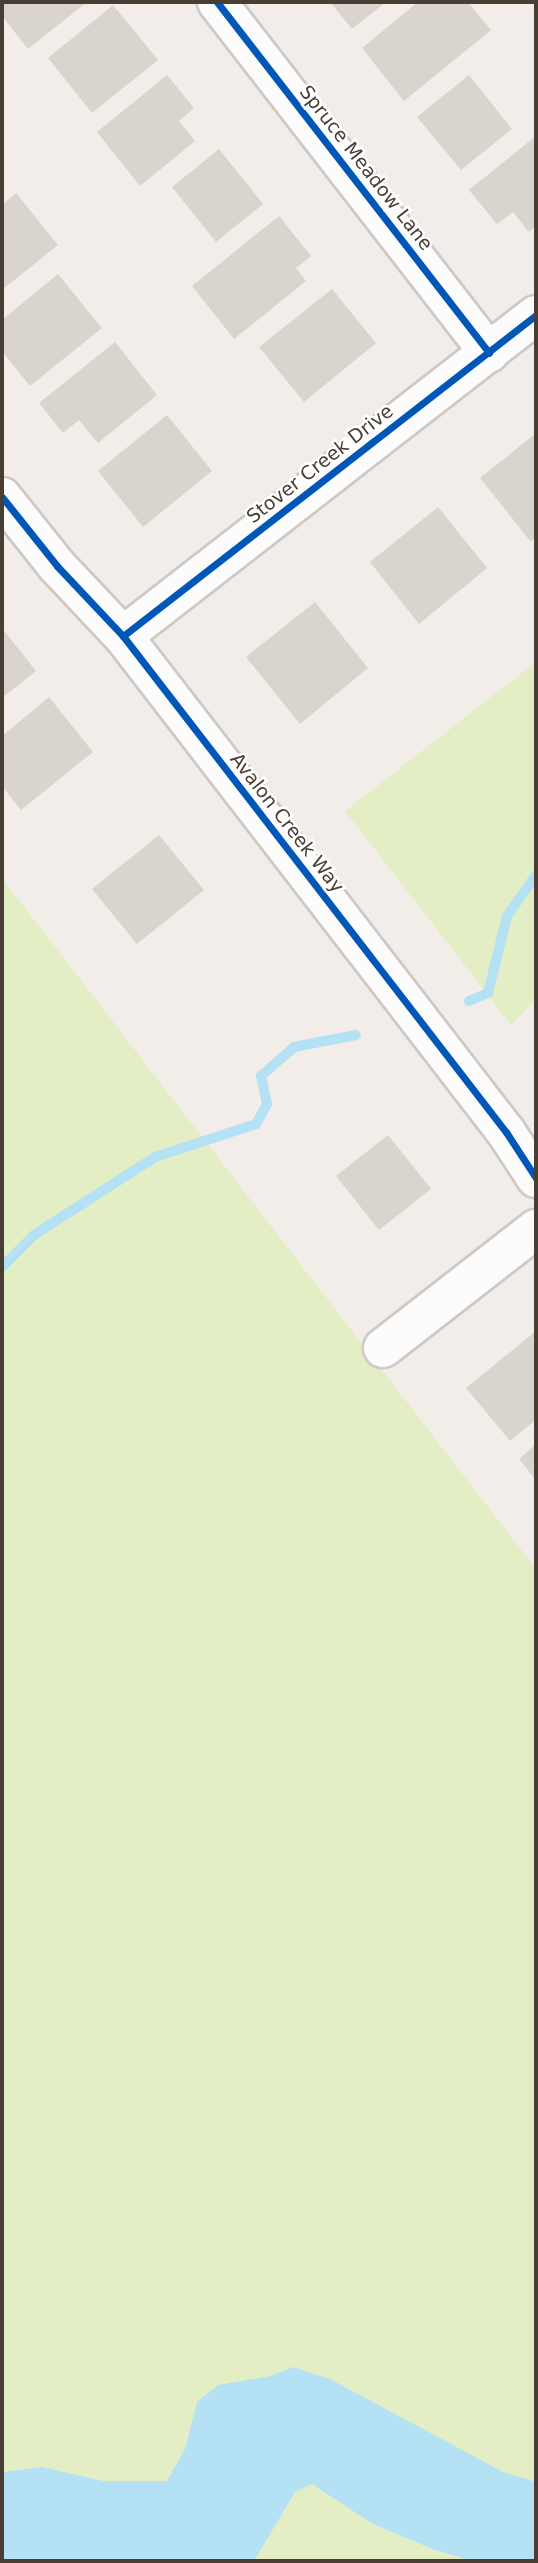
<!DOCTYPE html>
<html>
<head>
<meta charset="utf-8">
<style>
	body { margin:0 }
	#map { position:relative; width:538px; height:2563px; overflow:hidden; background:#f2ede8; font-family:"DejaVu Sans",sans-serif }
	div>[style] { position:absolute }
	.green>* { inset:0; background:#e3eec5 }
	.water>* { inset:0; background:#b4e1f3 }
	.stream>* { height:10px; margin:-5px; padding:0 5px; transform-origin:5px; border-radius:5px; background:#b4e1f3 }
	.building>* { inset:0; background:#dad4cf }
	.roads { filter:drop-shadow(2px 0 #cec9c4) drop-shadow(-2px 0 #cec9c4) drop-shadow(0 2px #cec9c4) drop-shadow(0 -2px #cec9c4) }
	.minor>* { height:38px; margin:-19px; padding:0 19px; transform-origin:19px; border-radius:19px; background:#fdfcfc }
	.cycleway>* { height:7px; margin:-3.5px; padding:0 3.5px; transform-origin:3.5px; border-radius:3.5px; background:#0057b8 }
	span { translate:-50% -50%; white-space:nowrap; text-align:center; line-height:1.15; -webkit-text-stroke:5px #fff; paint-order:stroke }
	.street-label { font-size:19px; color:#483e34 }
	.frame { position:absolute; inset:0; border:4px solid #483e34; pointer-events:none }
</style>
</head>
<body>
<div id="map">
	<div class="green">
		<div style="clip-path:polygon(536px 662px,536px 999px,511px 1025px,345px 811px)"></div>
		<div style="clip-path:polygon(2px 878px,536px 1569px,536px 2561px,2px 2561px)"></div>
	</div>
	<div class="water">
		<div style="clip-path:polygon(293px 2367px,330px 2379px,503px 2472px,536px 2482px,536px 2561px,473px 2561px,435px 2550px,373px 2524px,312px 2484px,295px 2492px,254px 2561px,2px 2561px,2px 2472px,42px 2467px,103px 2481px,167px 2481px,185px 2449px,197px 2402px,218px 2385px,271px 2376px)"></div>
	</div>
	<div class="stream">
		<div style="left:469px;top:1001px;width:21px;rotate:-23deg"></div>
		<div style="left:488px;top:993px;width:79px;rotate:-76.1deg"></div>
		<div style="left:507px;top:916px;width:50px;rotate:-54.7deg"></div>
		<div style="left:2px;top:1267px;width:45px;rotate:-45deg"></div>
		<div style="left:34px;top:1235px;width:144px;rotate:-32.8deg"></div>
		<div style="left:155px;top:1157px;width:106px;rotate:-18.1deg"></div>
		<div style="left:256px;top:1124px;width:23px;rotate:-61deg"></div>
		<div style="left:267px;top:1104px;width:29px;rotate:-102deg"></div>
		<div style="left:261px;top:1076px;width:44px;rotate:-41.3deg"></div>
		<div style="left:294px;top:1047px;width:63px;rotate:-11deg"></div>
	</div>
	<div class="building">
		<div style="clip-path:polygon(2px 2px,87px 2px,28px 49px,2px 16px)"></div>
		<div style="clip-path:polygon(330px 2px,386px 2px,352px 29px)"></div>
		<div style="clip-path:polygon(418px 2px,468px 2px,491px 30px,404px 101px,362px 48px)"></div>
		<div style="clip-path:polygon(113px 5px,158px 60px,92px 113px,48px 58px)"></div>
		<div style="clip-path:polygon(167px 75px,194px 108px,179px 121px,195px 141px,140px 186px,97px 132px)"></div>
		<div style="clip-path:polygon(469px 75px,512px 129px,461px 170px,417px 117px)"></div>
		<div style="clip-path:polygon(536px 136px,536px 226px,529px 232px,513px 212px,497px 224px,469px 190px)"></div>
		<div style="clip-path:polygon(219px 149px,263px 204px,216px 242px,172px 187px)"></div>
		<div style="clip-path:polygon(16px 193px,58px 245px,2px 290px,2px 205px)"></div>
		<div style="clip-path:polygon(279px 216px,311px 256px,296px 268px,306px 281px,234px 339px,192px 286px)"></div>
		<div style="clip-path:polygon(58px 274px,102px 328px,30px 386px,2px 351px,2px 320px)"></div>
		<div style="clip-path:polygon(332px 289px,376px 343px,304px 402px,259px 347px)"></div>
		<div style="clip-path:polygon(115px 342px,157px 395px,98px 443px,79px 420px,63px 433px,39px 403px)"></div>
		<div style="clip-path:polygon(167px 415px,212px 471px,143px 527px,98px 471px)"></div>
		<div style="clip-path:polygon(536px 433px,536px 537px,531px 542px,480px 478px)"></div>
		<div style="clip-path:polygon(438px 507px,487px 568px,419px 624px,370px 562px)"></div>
		<div style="clip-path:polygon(315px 602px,368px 668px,300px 724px,246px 657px)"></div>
		<div style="clip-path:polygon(2px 628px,36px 671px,2px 698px)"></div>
		<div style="clip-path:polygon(49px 697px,93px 752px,21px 810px,2px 786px,2px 736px)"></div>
		<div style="clip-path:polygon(159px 835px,204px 890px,137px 944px,92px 889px)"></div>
		<div style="clip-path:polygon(388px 1135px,431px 1189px,379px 1230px,336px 1176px)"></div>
		<div style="clip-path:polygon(536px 1331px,536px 1420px,510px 1441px,466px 1388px)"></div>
		<div style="clip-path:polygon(536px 1444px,536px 1480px,519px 1459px)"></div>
	</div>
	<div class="roads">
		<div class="minor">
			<div style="left:217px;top:2px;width:444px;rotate:52.2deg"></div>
			<div style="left:2px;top:497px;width:88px;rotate:51.4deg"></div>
			<div style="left:57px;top:566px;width:96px;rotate:46.7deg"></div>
			<div style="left:123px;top:636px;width:627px;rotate:52.33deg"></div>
			<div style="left:506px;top:1132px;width:55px;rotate:56.9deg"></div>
			<div style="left:123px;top:636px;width:523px;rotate:-37.86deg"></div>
			<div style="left:383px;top:1348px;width:194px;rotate:-37.9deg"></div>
		</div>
	</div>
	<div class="cycleway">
		<div style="left:217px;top:2px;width:444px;rotate:52.2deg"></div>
		<div style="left:2px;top:497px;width:88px;rotate:51.4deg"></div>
		<div style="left:57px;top:566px;width:96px;rotate:46.7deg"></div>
		<div style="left:123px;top:636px;width:627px;rotate:52.33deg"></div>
		<div style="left:506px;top:1132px;width:55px;rotate:56.9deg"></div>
		<div style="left:123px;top:636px;width:523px;rotate:-37.86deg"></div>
	</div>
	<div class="street-label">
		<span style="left:366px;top:168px;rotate:52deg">Spruce Meadow Lane</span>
		<span style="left:320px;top:464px;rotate:-38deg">Stover Creek Drive</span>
		<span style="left:287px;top:823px;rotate:52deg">Avalon Creek Way</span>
	</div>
	<div class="frame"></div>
</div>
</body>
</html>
